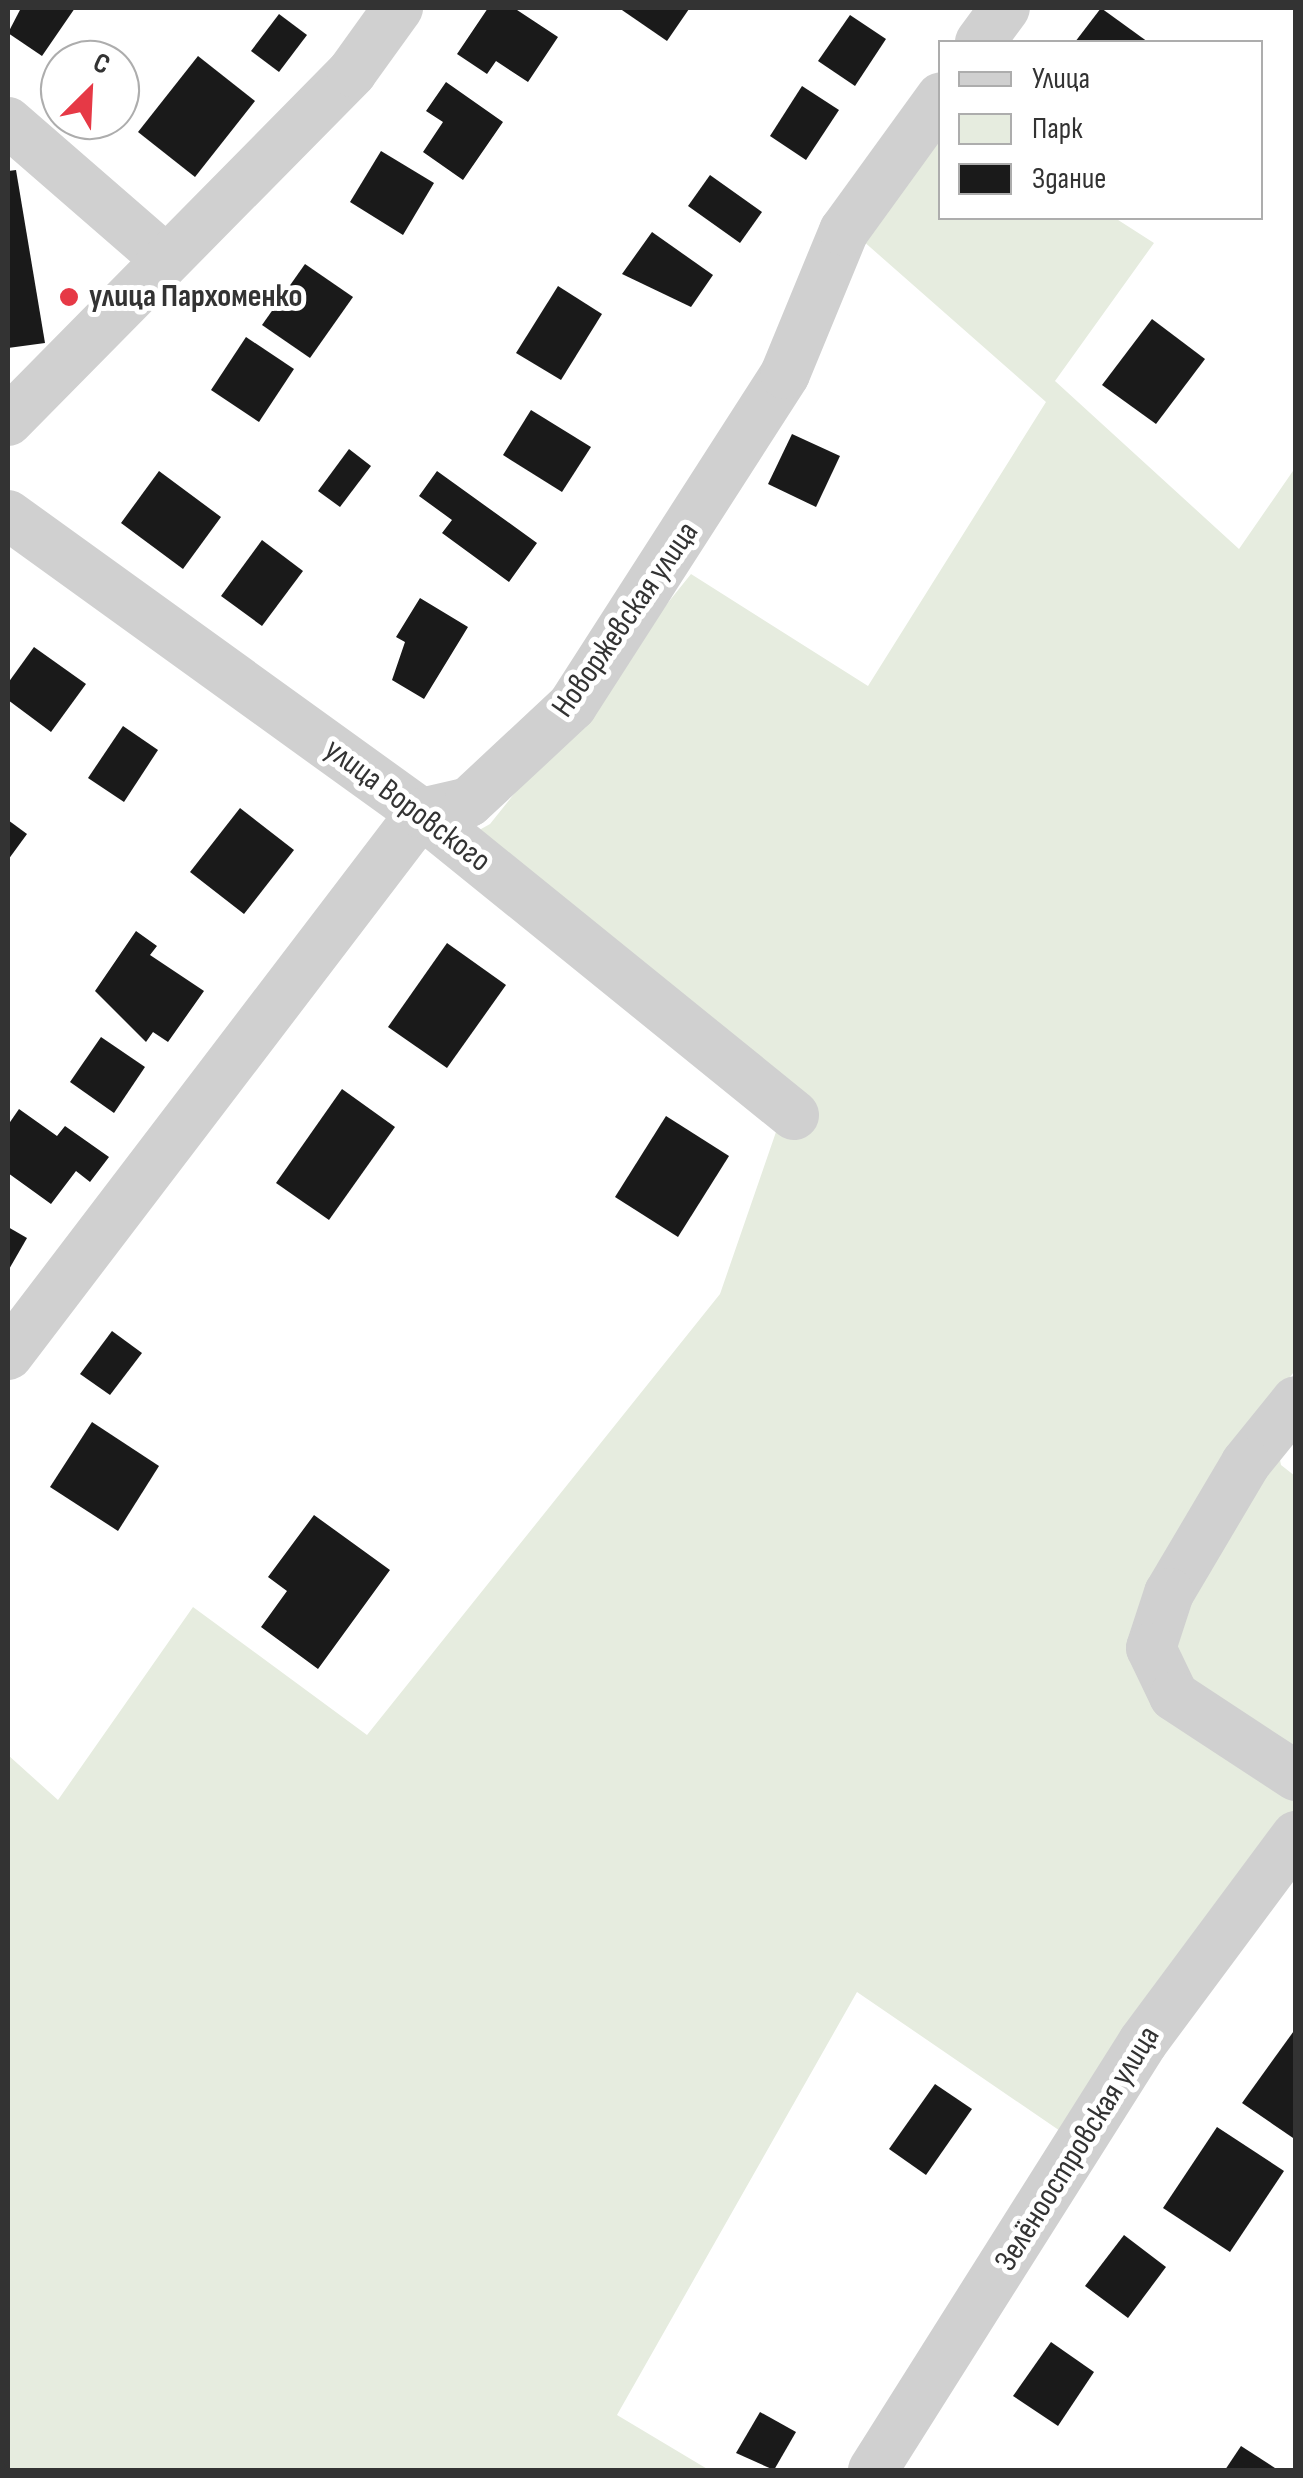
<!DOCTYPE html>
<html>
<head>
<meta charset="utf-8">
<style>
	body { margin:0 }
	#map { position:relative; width:1303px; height:2478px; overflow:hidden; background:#fff; font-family:"Sofia Sans Condensed",sans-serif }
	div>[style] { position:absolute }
	.green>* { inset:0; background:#e6ecdf }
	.building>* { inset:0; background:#1a1a1a }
	.minor>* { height:50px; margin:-25px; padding:0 25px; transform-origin:25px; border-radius:25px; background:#d0d0d0 }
	.dots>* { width:28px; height:28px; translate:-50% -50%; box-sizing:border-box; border:5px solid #fff; border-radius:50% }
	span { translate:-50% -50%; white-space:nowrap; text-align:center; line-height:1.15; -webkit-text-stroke:10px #fff; paint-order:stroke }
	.poi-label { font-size:32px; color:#333; font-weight:700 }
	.left { translate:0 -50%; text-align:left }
	.street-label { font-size:32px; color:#333 }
	.frame { position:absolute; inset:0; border:10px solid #333; pointer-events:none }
	.legend { position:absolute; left:938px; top:40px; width:325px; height:180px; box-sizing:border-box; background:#fff; border:2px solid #adadad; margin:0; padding:12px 18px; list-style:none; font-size:30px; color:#333 }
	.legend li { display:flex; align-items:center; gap:20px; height:50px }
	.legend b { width:50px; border:2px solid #adadad }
	.north { position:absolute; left:40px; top:40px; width:100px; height:100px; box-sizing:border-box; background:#fff; border:2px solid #adadad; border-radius:50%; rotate:24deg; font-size:28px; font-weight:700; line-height:40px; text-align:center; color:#333 }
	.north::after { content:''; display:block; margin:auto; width:35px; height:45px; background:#e63946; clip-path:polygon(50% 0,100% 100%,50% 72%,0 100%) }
</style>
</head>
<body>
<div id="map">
	<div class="green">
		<div style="clip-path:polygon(940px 136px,941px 218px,1115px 218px,1154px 243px,1055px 381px,1239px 549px,1295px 468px,1296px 1369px,1269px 1405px,1281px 1465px,1295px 1476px,1295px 1875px,1085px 2148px,857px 1992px,617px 2415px,709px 2470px,8px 2470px,8px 1755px,58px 1800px,193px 1607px,367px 1735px,720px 1294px,776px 1132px,449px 847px,490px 824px,691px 574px,868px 686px,1046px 402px,862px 240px)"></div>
	</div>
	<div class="building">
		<div style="clip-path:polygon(21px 8px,75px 8px,42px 56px,8px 33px)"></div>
		<div style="clip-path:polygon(488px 8px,514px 8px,558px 37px,528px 82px,496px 61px,487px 74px,457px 54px)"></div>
		<div style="clip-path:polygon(619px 8px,686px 8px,689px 9px,667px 41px)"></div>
		<div style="clip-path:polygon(1101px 8px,1148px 42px,1075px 42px)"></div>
		<div style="clip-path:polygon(279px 14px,307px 35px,279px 72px,251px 51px)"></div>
		<div style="clip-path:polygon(850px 15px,886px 39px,855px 86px,818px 61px)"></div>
		<div style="clip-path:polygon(198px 56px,255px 101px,195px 177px,138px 132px)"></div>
		<div style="clip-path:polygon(446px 82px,503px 122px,463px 180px,423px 152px,443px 122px,426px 111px)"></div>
		<div style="clip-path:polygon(802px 86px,839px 110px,806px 160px,770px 136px)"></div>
		<div style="clip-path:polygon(381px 151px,434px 183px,403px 235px,350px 202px)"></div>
		<div style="clip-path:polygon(16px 170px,45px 343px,8px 348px,8px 171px)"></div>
		<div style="clip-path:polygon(710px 175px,762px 212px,740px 243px,688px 206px)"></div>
		<div style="clip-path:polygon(652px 232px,713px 275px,691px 307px,622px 274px)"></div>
		<div style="clip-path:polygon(305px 264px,353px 297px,310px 358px,262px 325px)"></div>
		<div style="clip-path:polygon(558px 286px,602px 314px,561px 380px,516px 353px)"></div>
		<div style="clip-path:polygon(1152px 319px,1205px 359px,1156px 424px,1102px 385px)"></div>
		<div style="clip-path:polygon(246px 337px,294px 369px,259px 422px,211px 390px)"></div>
		<div style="clip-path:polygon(531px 410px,591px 447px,562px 492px,503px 455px)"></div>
		<div style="clip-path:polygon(792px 434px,840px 456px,816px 507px,768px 484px)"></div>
		<div style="clip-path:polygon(349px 449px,371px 466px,340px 507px,318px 491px)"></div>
		<div style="clip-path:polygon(159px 471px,221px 517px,183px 569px,121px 523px)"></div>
		<div style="clip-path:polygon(437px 471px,537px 543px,509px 582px,442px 533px,452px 520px,419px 496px)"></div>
		<div style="clip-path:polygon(262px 540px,303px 571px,262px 626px,221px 596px)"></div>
		<div style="clip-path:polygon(420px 598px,468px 627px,424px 699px,392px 680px,405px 642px,396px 637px)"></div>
		<div style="clip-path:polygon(34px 647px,86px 684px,51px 732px,8px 700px,8px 683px)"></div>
		<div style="clip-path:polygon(123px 726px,158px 750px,124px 802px,88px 778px)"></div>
		<div style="clip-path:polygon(240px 808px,294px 850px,244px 914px,190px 872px)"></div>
		<div style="clip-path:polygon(8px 820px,27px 834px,8px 860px)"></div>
		<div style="clip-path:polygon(136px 931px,157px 946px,150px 955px,204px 991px,168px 1042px,153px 1032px,146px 1042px,95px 991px)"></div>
		<div style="clip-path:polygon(447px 943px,506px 985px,447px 1068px,388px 1027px)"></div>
		<div style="clip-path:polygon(101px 1037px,145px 1067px,114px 1113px,70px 1082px)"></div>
		<div style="clip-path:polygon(342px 1089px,395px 1127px,329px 1220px,276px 1183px)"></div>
		<div style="clip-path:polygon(19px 1109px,57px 1136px,65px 1126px,109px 1157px,90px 1182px,76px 1171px,51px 1204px,8px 1173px,8px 1125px)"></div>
		<div style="clip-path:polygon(666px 1116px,729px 1156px,678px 1237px,615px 1197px)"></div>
		<div style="clip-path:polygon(8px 1227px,27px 1238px,8px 1271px)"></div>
		<div style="clip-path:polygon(112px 1331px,142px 1353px,110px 1395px,80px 1374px)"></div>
		<div style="clip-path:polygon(92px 1422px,159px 1466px,118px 1531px,50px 1487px)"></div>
		<div style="clip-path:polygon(314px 1515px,390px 1570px,318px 1669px,261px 1627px,287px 1591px,268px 1577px)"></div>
		<div style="clip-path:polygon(1296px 2028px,1296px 2140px,1242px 2103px)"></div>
		<div style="clip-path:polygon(935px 2084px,972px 2109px,926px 2175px,889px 2149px)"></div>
		<div style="clip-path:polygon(1217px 2127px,1284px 2171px,1230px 2252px,1163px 2208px)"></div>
		<div style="clip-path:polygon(1124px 2235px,1166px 2267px,1128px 2318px,1085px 2286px)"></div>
		<div style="clip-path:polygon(1051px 2342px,1094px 2372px,1058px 2426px,1013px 2396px)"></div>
		<div style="clip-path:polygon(760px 2412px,796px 2432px,774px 2470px,736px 2453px)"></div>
		<div style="clip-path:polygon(1241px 2446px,1278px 2470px,1225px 2470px)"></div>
	</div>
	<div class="minor">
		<div style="left:980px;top:42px;width:42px;rotate:-53.7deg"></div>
		<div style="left:8px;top:122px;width:204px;rotate:41deg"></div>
		<div style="left:8px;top:421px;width:490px;rotate:-45.4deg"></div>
		<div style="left:352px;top:72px;width:79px;rotate:-54.3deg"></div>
		<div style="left:8px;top:515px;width:509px;rotate:35.81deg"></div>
		<div style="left:421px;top:813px;width:480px;rotate:39deg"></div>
		<div style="left:8px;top:1355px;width:681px;rotate:-52.69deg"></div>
		<div style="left:421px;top:813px;width:49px;rotate:-12.9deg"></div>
		<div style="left:469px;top:802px;width:141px;rotate:-43deg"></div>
		<div style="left:572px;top:706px;width:394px;rotate:-57.3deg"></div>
		<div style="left:785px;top:374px;width:155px;rotate:-67.6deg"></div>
		<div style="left:844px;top:231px;width:165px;rotate:-54.1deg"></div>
		<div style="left:1296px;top:1401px;width:80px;rotate:128.9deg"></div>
		<div style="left:1246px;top:1463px;width:151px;rotate:120.6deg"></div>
		<div style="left:1169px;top:1593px;width:58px;rotate:108.1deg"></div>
		<div style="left:1151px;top:1648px;width:53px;rotate:64.4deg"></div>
		<div style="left:1174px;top:1696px;width:146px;rotate:33.3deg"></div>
		<div style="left:873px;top:2470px;width:506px;rotate:-57.75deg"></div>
		<div style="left:1143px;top:2042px;width:257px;rotate:-53.4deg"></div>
	</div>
	<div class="dots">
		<div style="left:69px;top:297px;background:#e63946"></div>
	</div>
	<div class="poi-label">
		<span class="left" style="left:89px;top:297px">улица Пархоменко</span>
	</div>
	<div class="street-label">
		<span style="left:626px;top:620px;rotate:-55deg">Новоржевская улица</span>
		<span style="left:407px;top:806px;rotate:37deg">улица Воровского</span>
		<span style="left:1078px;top:2149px;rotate:-58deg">Зелёноостровская улица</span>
	</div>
	<div class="frame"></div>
	<ul class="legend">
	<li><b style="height:12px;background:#d0d0d0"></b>Улица</li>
	<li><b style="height:28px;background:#e6ecdf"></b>Парк</li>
	<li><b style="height:28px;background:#1a1a1a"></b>Здание</li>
	</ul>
	<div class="north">С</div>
</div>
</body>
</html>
